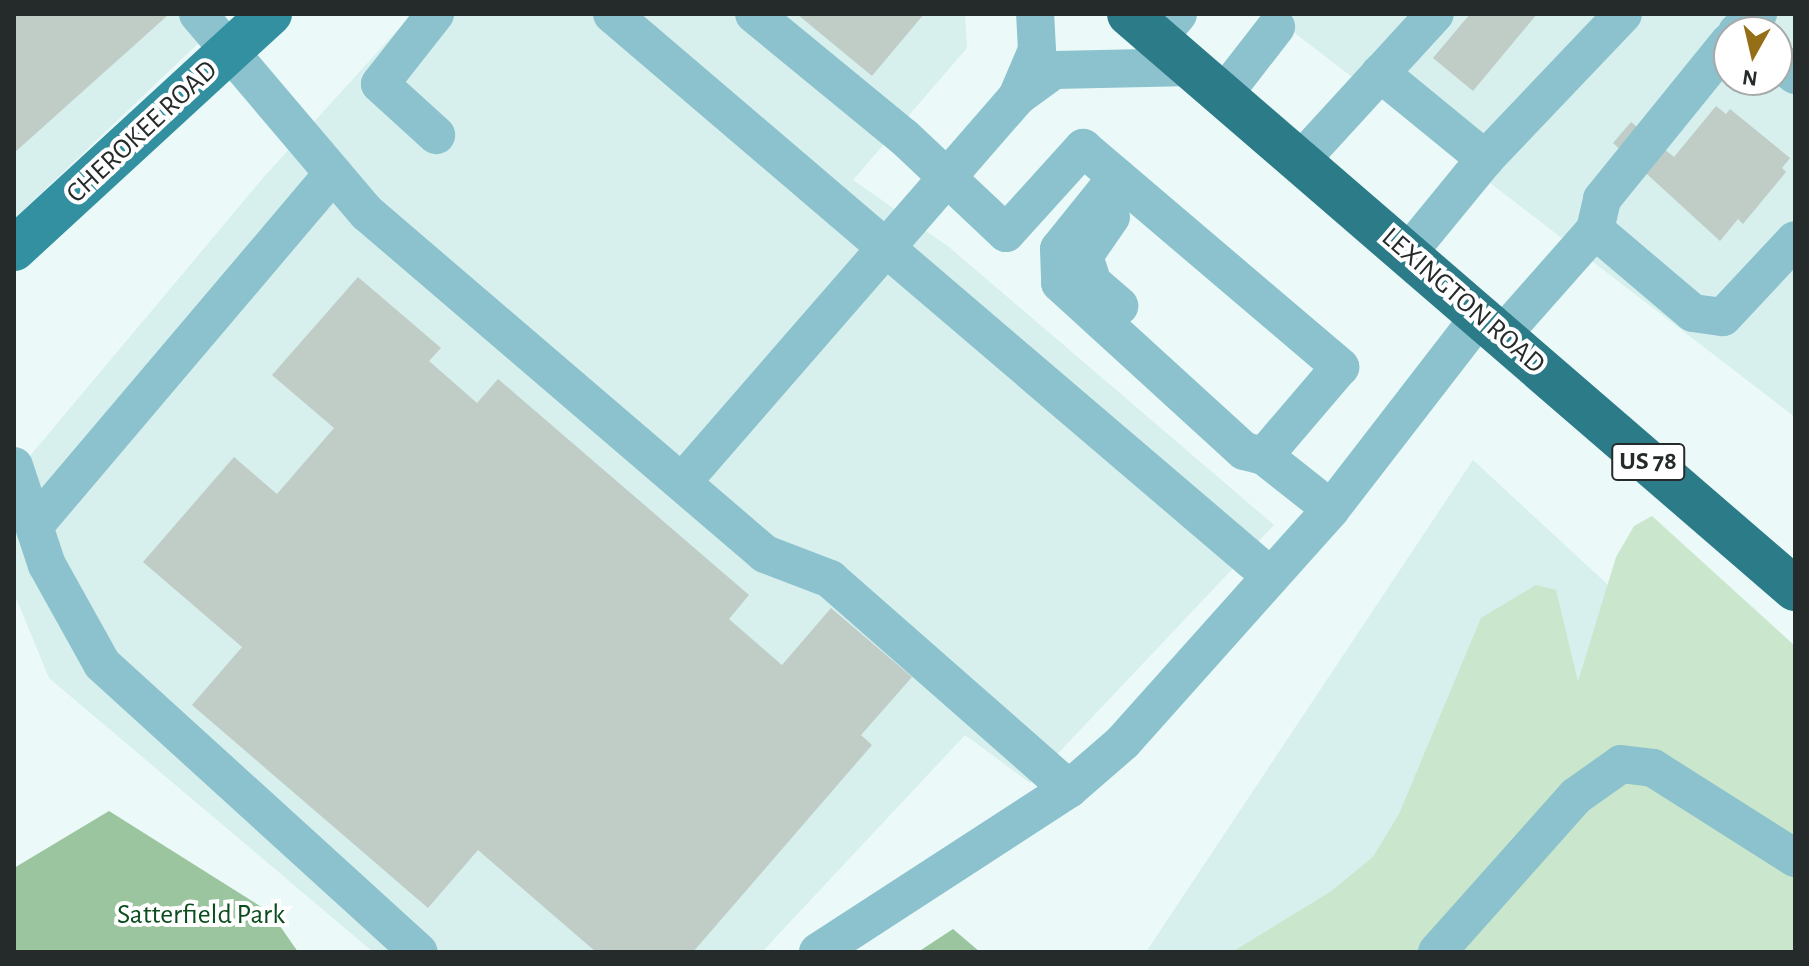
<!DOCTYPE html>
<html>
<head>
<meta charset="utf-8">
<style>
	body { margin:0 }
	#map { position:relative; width:1809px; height:966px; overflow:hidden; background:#ebfaf8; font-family:"Alegreya Sans",sans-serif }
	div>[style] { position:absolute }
	.built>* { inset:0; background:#d7efed }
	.green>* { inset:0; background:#cae6cc }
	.forest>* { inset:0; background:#9ac59e }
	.building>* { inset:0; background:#c0cdc7 }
	.minor>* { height:38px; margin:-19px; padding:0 19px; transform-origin:19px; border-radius:19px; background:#8bc2cd }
	.major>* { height:44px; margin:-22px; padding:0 22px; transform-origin:22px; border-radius:22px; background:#3290a0 }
	.highway>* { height:44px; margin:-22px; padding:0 22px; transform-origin:22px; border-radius:22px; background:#2b7b89 }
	span { translate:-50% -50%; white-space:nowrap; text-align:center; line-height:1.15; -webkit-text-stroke:8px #fff; paint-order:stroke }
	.shield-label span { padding:2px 6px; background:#fff; border:2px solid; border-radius:6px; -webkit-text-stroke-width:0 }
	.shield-label { font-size:26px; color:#252a2a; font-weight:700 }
	.street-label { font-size:28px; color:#252a2a }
	.park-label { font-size:28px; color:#0b4d1d }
	.frame { position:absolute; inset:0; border:16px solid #252a2a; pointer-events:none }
	.north { position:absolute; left:1713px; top:16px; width:80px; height:80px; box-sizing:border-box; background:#fff; border:2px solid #a8aaaa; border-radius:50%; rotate:188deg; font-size:22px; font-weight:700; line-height:32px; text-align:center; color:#252a2a }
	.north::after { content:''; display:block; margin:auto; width:28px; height:36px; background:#946f17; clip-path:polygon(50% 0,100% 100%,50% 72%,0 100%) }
</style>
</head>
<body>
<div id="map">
	<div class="built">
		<div style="clip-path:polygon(14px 14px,229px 14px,14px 219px)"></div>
		<div style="clip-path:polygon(412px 14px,965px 14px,967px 48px,853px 180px,949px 247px,1274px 525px,1030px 783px,965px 735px,762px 952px,373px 952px,49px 678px,14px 593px,14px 475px,263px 178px)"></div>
		<div style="clip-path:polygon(evenodd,1270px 14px,1795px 14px,1795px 417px,1270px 14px,1729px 32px,1777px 32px,1777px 80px,1729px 80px,1729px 32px)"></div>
		<div style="clip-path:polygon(1473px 460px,1795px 758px,1795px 952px,1146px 952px)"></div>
	</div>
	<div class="green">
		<div style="clip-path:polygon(1652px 516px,1795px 646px,1795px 952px,1232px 952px,1330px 892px,1373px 857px,1399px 814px,1481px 618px,1536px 585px,1556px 590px,1578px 682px,1616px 557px,1634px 526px)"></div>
	</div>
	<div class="forest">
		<div style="clip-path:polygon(109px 811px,271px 913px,298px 952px,14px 952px,14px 868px)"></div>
		<div style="clip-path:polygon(953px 929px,980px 952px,918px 952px)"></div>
	</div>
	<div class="building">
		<div style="clip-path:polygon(14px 14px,165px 14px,167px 16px,14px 153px)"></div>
		<div style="clip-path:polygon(797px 14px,924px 14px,872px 76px)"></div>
		<div style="clip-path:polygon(1470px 14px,1537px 14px,1473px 91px,1433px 58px)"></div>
		<div style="clip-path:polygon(1716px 106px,1726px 114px,1730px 109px,1790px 158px,1782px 168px,1786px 172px,1743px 224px,1738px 219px,1720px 241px,1613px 143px,1631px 122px,1674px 157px)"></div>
		<div style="clip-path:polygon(358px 277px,441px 348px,429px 361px,477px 403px,498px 379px,749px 595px,729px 619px,782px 665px,831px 608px,912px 677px,861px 735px,872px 745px,693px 952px,596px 952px,478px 850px,428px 908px,192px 705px,242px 647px,143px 562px,234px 457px,277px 494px,334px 428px,272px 375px)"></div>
	</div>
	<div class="minor">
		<div style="left:198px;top:14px;width:261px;rotate:49.7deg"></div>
		<div style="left:367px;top:213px;width:524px;rotate:40.59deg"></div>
		<div style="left:765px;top:554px;width:70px;rotate:21deg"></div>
		<div style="left:830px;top:579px;width:318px;rotate:41.3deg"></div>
		<div style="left:435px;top:14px;width:89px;rotate:128.2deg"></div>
		<div style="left:380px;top:84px;width:76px;rotate:42.3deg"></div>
		<div style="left:612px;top:14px;width:863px;rotate:40.49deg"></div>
		<div style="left:754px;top:14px;width:194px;rotate:39.4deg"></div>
		<div style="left:904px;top:137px;width:140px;rotate:43.3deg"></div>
		<div style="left:1006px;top:233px;width:115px;rotate:-47.8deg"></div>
		<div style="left:1083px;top:148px;width:338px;rotate:40.4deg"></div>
		<div style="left:1340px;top:367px;width:117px;rotate:130.5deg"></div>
		<div style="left:1264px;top:456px;width:85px;rotate:38.3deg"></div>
		<div style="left:1737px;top:32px;width:28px;rotate:-41deg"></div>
		<div style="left:1158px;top:38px;width:31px;rotate:-50deg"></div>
		<div style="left:1777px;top:60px;width:23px;rotate:40deg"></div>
		<div style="left:1380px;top:73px;width:136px;rotate:39.3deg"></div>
		<div style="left:1224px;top:94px;width:85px;rotate:-52.2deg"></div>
		<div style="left:1017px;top:97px;width:51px;rotate:-66.9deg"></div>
		<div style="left:1037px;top:50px;width:36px;rotate:-93deg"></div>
		<div style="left:1301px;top:160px;width:198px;rotate:-47.5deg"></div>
		<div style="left:1117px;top:177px;width:92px;rotate:128.9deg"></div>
		<div style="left:1059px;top:249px;width:34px;rotate:88deg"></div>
		<div style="left:1060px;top:283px;width:249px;rotate:42.4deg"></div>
		<div style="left:1244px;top:451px;width:21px;rotate:14deg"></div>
		<div style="left:1111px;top:217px;width:47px;rotate:124.7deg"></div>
		<div style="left:1084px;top:256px;width:28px;rotate:72deg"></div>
		<div style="left:1093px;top:283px;width:35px;rotate:41deg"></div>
		<div style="left:1595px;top:230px;width:32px;rotate:-77deg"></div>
		<div style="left:1602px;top:199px;width:202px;rotate:-51deg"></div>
		<div style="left:1408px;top:253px;width:122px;rotate:-50.7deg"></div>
		<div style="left:1485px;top:159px;width:200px;rotate:-46.4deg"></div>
		<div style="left:1502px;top:335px;width:140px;rotate:-48.5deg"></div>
		<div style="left:1595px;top:230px;width:128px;rotate:40.3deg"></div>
		<div style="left:1693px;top:313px;width:30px;rotate:8deg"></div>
		<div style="left:1723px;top:317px;width:105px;rotate:-46.9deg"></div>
		<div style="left:14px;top:466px;width:104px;rotate:71.6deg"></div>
		<div style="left:47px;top:565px;width:113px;rotate:60.9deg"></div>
		<div style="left:102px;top:664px;width:428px;rotate:42.3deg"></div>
		<div style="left:684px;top:480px;width:508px;rotate:-48.99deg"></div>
		<div style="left:1017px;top:97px;width:46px;rotate:-36.1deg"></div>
		<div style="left:1054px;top:70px;width:139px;rotate:-1.2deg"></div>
		<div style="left:35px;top:525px;width:461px;rotate:-49.7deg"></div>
		<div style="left:818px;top:952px;width:299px;rotate:-33deg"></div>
		<div style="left:1069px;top:789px;width:72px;rotate:-41deg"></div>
		<div style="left:1123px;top:742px;width:312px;rotate:-48.2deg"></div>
		<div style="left:1331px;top:509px;width:244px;rotate:-52.3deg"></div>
		<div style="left:1437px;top:952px;width:209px;rotate:-48.3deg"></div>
		<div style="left:1576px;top:796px;width:55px;rotate:-35.4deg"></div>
		<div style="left:1621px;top:764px;width:32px;rotate:7deg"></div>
		<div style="left:1653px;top:768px;width:168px;rotate:32.4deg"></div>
	</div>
	<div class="major">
		<div style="left:14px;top:249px;width:348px;rotate:-42.6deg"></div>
	</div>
	<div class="highway">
		<div style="left:1129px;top:14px;width:880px;rotate:40.81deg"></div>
	</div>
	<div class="shield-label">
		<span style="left:1648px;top:462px">US 78</span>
	</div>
	<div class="street-label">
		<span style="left:142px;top:132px;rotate:-43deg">CHEROKEE ROAD</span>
		<span style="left:1463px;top:301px;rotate:41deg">LEXINGTON ROAD</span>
	</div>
	<div class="park-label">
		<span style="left:201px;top:915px">Satterfield Park</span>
	</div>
	<div class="frame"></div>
	<div class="north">N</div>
</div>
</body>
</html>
